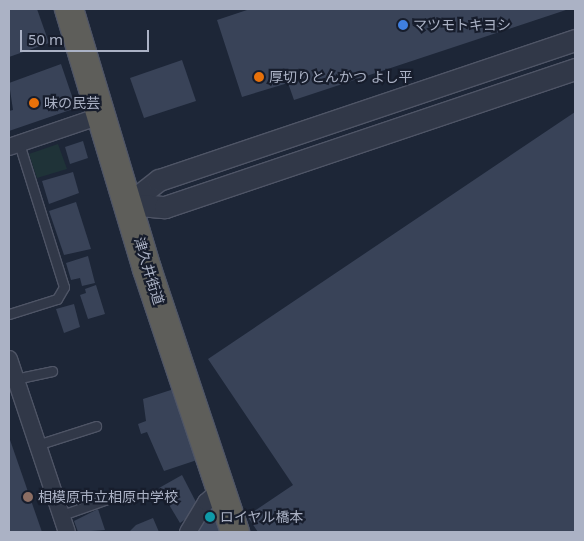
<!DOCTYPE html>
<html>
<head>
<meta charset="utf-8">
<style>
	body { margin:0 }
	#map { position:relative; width:584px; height:541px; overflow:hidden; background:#1d2637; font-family:"Noto Sans","Noto Sans JP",sans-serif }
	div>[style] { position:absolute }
	.green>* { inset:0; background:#1f3338 }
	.building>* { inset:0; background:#394358 }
	.roads { filter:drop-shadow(1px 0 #4f5566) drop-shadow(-1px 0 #4f5566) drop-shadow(0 1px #4f5566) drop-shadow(0 -1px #4f5566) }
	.service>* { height:9px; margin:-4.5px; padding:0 4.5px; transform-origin:4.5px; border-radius:4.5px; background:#313848 }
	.minor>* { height:16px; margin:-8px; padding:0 8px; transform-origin:8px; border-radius:8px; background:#313848 }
	.tertiary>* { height:21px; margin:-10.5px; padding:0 10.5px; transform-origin:10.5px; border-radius:10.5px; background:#313848 }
	.trunk>* { height:28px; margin:-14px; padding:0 14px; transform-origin:14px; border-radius:14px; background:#5e5e5a }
	.dots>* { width:14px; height:14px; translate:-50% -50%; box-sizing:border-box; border:2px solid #171d2c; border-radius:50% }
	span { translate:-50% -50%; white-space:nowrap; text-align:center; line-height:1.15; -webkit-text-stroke:4.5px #171d2c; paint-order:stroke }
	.poi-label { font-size:14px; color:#abb2c5 }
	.left { translate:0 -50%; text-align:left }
	.street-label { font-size:14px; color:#abb2c5 }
	.frame { position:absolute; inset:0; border:10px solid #abb2c5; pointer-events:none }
	.scale { position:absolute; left:20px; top:30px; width:129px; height:22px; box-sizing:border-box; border:2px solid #abb2c5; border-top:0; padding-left:6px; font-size:15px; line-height:18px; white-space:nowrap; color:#abb2c5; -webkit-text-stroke:4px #171d2c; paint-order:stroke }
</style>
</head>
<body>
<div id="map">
	<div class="green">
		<div style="clip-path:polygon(58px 144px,67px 169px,37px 178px,29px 154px)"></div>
	</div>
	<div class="building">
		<div style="clip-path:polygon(9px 9px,37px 9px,49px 43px,9px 57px)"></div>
		<div style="clip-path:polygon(250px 9px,569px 9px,294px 100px,288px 83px,242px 97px,217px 20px)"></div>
		<div style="clip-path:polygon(182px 60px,196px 101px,144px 118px,130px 78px)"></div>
		<div style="clip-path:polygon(61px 64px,76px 108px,9px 131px,9px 111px,13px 110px,9px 83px)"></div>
		<div style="clip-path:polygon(575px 112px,575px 532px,258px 532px,247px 516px,293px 485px,208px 359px)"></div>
		<div style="clip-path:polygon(83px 141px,88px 158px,70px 164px,65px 147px)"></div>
		<div style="clip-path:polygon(73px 172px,79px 193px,49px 204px,42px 181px)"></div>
		<div style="clip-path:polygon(76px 202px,91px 249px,64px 255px,49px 211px)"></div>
		<div style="clip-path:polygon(88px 256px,95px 283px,82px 286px,80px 278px,71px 280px,66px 263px)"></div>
		<div style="clip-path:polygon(96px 285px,105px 314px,88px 319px,80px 295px,86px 293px,85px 289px)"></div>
		<div style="clip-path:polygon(74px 304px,80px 327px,64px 333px,56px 309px)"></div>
		<div style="clip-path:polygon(174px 389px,197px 460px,164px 471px,147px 432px,141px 434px,138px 424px,146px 421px,143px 399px)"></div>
		<div style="clip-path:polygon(9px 437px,42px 532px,9px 532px)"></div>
		<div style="clip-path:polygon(182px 475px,197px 504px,190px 516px,180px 523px,159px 488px)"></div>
		<div style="clip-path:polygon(98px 509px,105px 530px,78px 532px,74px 521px)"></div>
		<div style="clip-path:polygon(209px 510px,213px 510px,219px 532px,194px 532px)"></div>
		<div style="clip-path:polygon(153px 518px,159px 532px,129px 532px,136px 525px)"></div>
	</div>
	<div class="roads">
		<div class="service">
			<div style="left:9px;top:314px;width:50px;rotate:-17.4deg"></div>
			<div style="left:57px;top:299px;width:14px;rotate:-60deg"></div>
			<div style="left:64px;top:287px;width:151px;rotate:-107.4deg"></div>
			<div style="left:15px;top:379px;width:38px;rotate:-12deg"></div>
			<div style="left:40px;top:444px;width:59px;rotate:-17.8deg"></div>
			<div style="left:62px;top:515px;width:57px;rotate:-19.4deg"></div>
		</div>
		<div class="minor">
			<div style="left:9px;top:147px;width:99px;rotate:-18.8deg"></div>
			<div style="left:9px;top:359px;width:182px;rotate:71.5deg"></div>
			<div style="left:188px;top:532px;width:35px;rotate:-59deg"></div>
			<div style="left:206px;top:502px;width:20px;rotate:-41deg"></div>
		</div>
		<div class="tertiary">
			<div style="left:128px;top:204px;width:39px;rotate:-38deg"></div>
			<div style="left:159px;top:180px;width:439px;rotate:-18.6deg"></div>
			<div style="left:128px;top:204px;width:37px;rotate:5deg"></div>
			<div style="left:165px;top:207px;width:433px;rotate:-18.6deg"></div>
		</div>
		<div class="trunk">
			<div style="left:69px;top:9px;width:271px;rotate:73.3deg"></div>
			<div style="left:147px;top:269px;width:277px;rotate:71.5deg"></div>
		</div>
	</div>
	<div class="dots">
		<div style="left:403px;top:25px;background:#3f7fe0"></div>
		<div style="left:259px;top:77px;background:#e8710a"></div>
		<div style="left:34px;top:103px;background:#e8710a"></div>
		<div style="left:28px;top:497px;background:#8d6e63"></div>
		<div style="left:210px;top:517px;background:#0f9aa8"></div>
	</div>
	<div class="poi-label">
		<span class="left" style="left:413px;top:25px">マツモトキヨシ</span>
		<span class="left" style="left:269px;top:77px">厚切りとんかつ よし平</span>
		<span class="left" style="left:44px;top:103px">味の民芸</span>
		<span class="left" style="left:38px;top:497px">相模原市立相原中学校</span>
		<span class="left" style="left:220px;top:517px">ロイヤル橋本</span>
	</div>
	<div class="street-label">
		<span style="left:149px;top:271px;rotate:73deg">津久井街道</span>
	</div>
	<div class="frame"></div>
	<div class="scale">50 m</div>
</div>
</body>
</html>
